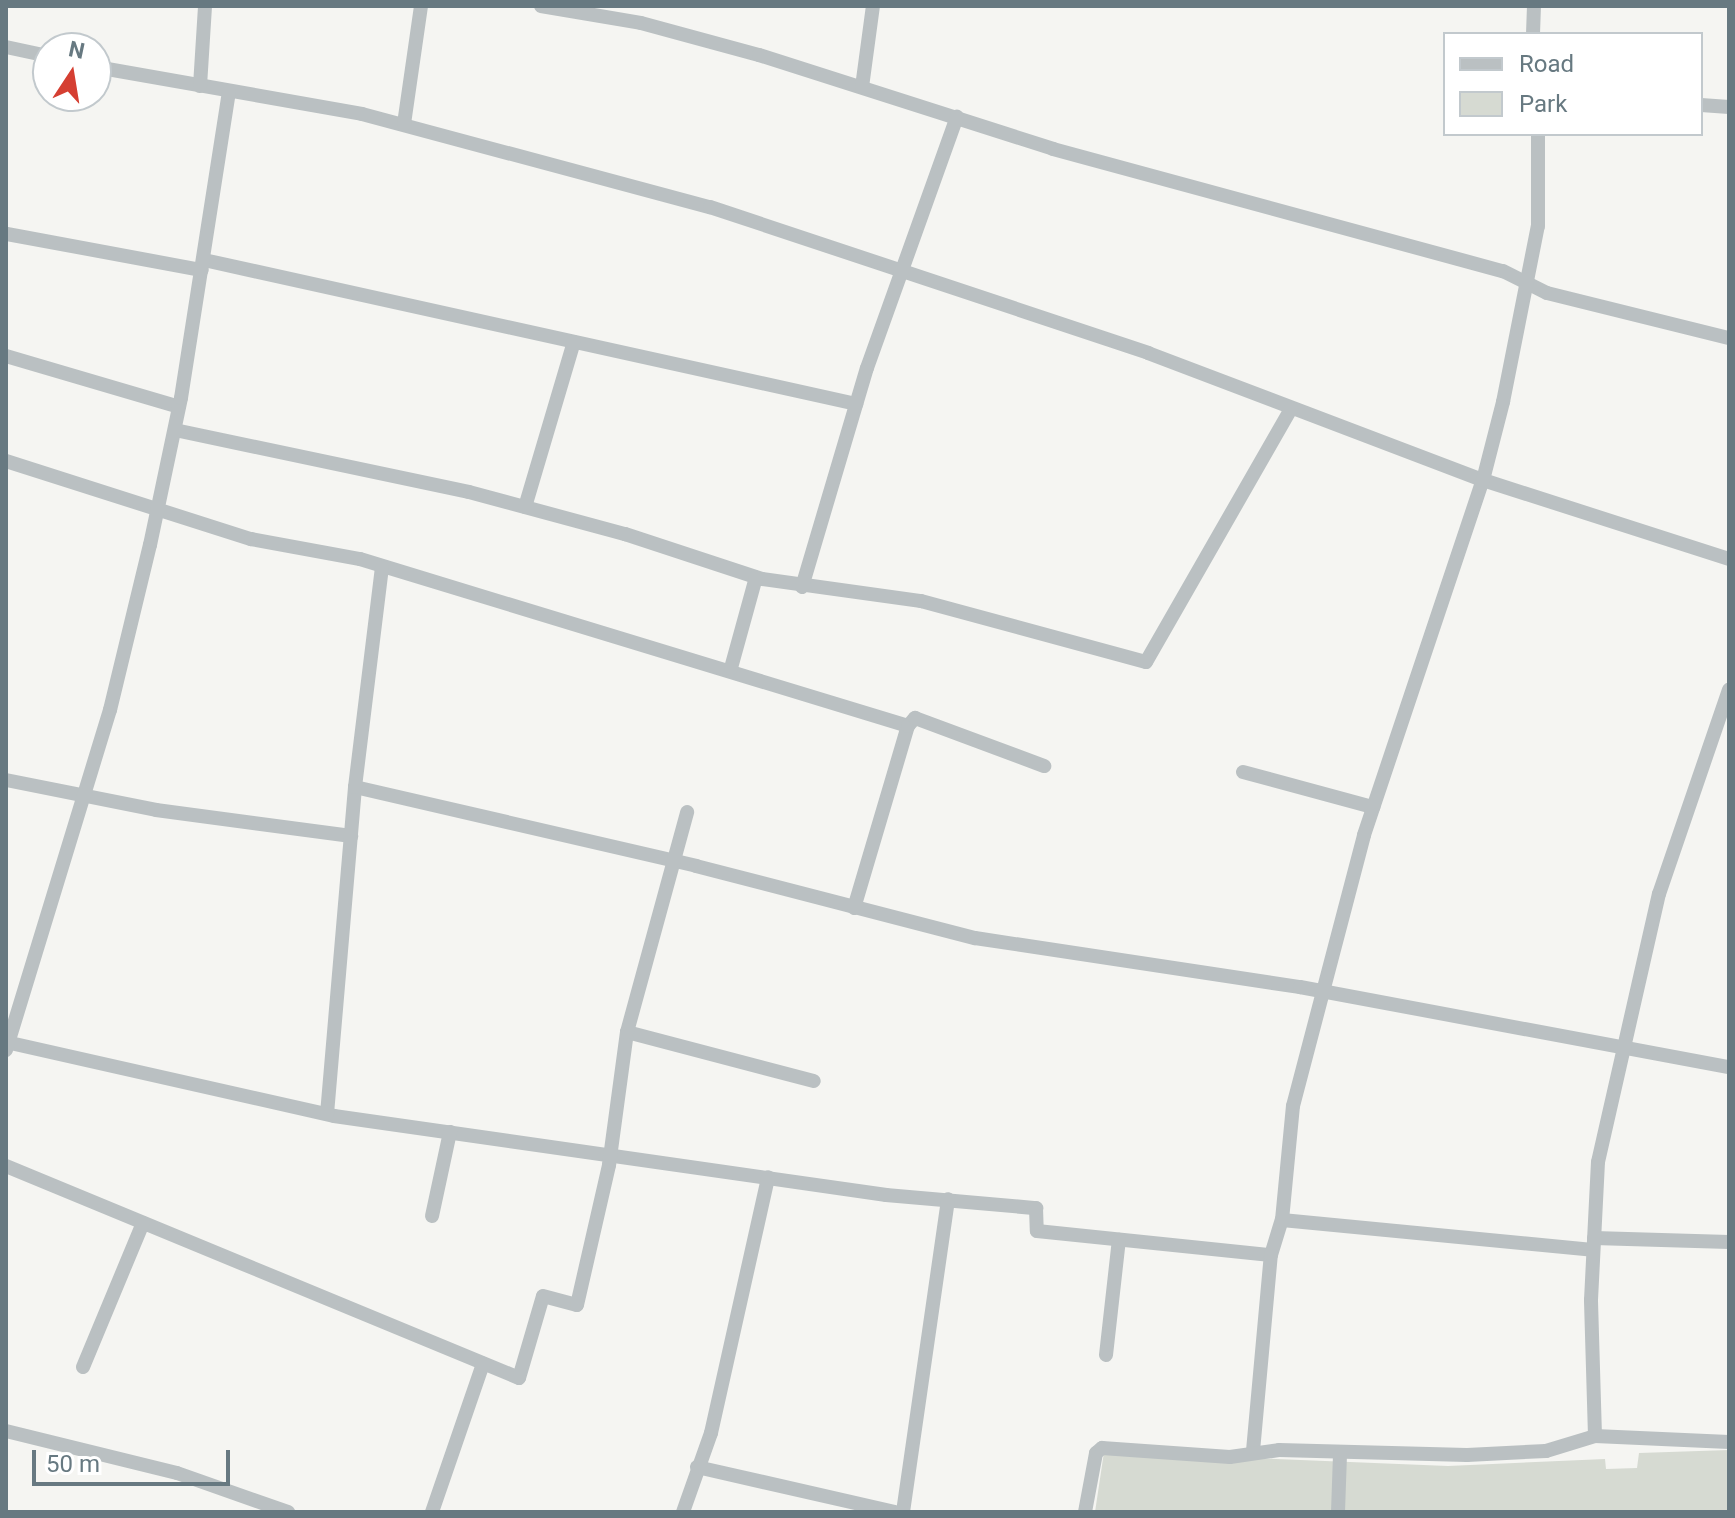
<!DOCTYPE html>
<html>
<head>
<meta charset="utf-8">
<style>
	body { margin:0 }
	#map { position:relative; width:1735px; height:1518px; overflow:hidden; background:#f5f5f2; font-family:Roboto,sans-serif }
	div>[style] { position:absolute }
	.green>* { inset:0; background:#d6dad2 }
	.minor>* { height:14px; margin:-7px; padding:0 7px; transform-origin:7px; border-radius:7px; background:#bac0c2 }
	span { translate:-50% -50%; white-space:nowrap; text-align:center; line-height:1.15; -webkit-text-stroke:8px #fff; paint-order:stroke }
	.frame { position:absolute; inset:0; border:8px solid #677981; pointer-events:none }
	.legend { position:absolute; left:1443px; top:32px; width:260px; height:104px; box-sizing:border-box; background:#fff; border:2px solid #c2c9cd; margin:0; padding:10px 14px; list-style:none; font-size:24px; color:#677981 }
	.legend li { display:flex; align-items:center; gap:16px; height:40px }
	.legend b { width:40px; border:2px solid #c2c9cd }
	.north { position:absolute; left:32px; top:32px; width:80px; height:80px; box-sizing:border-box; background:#fff; border:2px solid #c2c9cd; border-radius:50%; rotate:12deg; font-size:22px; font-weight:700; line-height:32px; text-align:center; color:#677981 }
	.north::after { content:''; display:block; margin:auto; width:28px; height:36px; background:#d53f32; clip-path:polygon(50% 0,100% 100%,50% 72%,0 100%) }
	.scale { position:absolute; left:32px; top:1450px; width:198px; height:36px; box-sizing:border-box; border:4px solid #677981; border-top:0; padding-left:10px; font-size:24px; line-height:28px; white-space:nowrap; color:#677981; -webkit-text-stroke:6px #fff; paint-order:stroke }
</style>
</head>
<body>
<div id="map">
	<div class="green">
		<div style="clip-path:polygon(1729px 1450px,1729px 1512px,1095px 1512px,1104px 1452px,1448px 1466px,1605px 1459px,1606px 1469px,1637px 1468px,1639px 1453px)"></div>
	</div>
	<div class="minor">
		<div style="left:541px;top:6px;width:101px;rotate:9.6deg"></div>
		<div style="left:641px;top:23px;width:122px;rotate:15.2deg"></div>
		<div style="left:759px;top:55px;width:309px;rotate:17.7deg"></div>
		<div style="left:1053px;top:149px;width:466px;rotate:15.2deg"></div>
		<div style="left:1503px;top:271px;width:49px;rotate:26.6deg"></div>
		<div style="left:1547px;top:293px;width:187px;rotate:13.9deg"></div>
		<div style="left:1533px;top:34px;width:28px;rotate:-88deg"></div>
		<div style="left:6px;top:47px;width:43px;rotate:12.1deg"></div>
		<div style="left:96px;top:67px;width:270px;rotate:10deg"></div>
		<div style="left:362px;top:114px;width:360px;rotate:15deg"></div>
		<div style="left:710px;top:207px;width:462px;rotate:18.4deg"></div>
		<div style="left:1148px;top:353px;width:358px;rotate:20.8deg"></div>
		<div style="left:1483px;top:480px;width:258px;rotate:17.8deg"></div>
		<div style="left:200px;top:86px;width:80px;rotate:-86.4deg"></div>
		<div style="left:862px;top:87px;width:82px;rotate:-82.3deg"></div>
		<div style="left:1701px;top:105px;width:28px;rotate:4deg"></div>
		<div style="left:404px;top:124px;width:119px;rotate:-81.8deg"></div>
		<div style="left:7px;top:234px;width:198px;rotate:10.5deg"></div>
		<div style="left:204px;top:260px;width:668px;rotate:12.45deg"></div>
		<div style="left:6px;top:356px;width:180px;rotate:16.4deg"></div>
		<div style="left:175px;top:430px;width:300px;rotate:11.9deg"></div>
		<div style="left:469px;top:492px;width:162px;rotate:15.1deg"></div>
		<div style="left:625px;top:534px;width:144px;rotate:18.2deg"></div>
		<div style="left:762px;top:579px;width:161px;rotate:7.9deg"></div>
		<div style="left:921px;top:601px;width:233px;rotate:15.2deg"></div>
		<div style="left:1146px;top:662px;width:292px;rotate:-60.2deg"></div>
		<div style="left:6px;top:461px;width:257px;rotate:17.7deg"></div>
		<div style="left:251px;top:539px;width:111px;rotate:10.4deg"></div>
		<div style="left:360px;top:559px;width:573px;rotate:16.95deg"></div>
		<div style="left:525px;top:507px;width:172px;rotate:-73.5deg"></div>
		<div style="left:802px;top:587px;width:228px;rotate:-73.5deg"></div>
		<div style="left:867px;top:368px;width:267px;rotate:-70.3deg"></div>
		<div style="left:731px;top:668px;width:94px;rotate:-74.6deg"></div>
		<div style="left:1243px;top:772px;width:135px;rotate:15.1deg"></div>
		<div style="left:6px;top:780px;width:153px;rotate:11.3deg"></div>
		<div style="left:156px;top:810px;width:197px;rotate:7.6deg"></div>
		<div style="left:355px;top:787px;width:350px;rotate:13deg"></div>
		<div style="left:696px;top:866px;width:288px;rotate:14.5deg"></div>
		<div style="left:975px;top:938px;width:329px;rotate:8.6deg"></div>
		<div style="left:1300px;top:987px;width:436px;rotate:10.6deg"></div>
		<div style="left:854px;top:908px;width:190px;rotate:-73.5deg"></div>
		<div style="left:908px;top:726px;width:11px;rotate:-49deg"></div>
		<div style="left:915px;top:718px;width:138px;rotate:20.4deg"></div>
		<div style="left:627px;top:1032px;width:193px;rotate:14.7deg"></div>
		<div style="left:6px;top:1042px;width:336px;rotate:12.7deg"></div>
		<div style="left:334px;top:1116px;width:558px;rotate:8.14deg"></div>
		<div style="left:886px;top:1195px;width:151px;rotate:5deg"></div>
		<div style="left:1036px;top:1208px;width:23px;rotate:88deg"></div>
		<div style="left:1037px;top:1231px;width:235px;rotate:5.9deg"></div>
		<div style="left:6px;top:1050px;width:356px;rotate:-73deg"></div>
		<div style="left:110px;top:710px;width:170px;rotate:-76.4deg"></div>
		<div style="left:150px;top:545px;width:150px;rotate:-78.1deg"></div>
		<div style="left:181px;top:398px;width:310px;rotate:-81.1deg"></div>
		<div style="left:327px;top:1114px;width:328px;rotate:-85.1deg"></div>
		<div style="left:355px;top:787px;width:221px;rotate:-83deg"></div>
		<div style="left:6px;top:1166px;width:555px;rotate:22.45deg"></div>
		<div style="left:519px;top:1378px;width:85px;rotate:-73.7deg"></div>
		<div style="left:543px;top:1296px;width:35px;rotate:15deg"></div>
		<div style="left:577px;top:1305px;width:144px;rotate:-77.1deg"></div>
		<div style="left:609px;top:1165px;width:134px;rotate:-82.3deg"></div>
		<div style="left:627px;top:1032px;width:228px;rotate:-74.7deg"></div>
		<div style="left:432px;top:1216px;width:86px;rotate:-77.9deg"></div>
		<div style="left:1282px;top:1220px;width:312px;rotate:5.5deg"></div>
		<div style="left:1594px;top:1238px;width:135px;rotate:1.7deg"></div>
		<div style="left:1106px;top:1355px;width:116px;rotate:-83.6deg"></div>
		<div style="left:83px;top:1367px;width:156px;rotate:-67.4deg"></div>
		<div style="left:6px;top:1431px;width:176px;rotate:13.8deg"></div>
		<div style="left:177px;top:1473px;width:118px;rotate:19.4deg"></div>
		<div style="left:1595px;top:1436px;width:136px;rotate:-91.7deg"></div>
		<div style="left:1591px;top:1300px;width:138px;rotate:-87.1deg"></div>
		<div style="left:1598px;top:1162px;width:275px;rotate:-77.2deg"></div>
		<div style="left:1659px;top:894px;width:216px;rotate:-71.1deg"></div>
		<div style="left:1253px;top:1451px;width:197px;rotate:-84.8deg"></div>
		<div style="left:1271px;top:1255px;width:37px;rotate:-73deg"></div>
		<div style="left:1282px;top:1220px;width:115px;rotate:-84.5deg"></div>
		<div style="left:1293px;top:1106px;width:280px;rotate:-75.3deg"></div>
		<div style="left:1364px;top:835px;width:374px;rotate:-71.5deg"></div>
		<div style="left:1483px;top:480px;width:81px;rotate:-75.6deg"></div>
		<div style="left:1503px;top:402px;width:179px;rotate:-78.8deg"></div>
		<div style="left:1538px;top:226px;width:92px;rotate:-90deg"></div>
		<div style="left:697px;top:1467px;width:203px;rotate:12.8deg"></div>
		<div style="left:432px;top:1512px;width:157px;rotate:-71deg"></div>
		<div style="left:683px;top:1512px;width:84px;rotate:-70.5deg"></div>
		<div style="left:711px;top:1433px;width:262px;rotate:-77.4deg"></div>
		<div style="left:903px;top:1512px;width:316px;rotate:-81.8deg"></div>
		<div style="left:1085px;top:1512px;width:60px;rotate:-79.4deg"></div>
		<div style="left:1096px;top:1453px;width:8px;rotate:-40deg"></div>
		<div style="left:1102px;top:1448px;width:128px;rotate:4deg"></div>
		<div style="left:1230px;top:1457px;width:49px;rotate:-8.1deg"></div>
		<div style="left:1279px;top:1450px;width:188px;rotate:1.5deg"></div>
		<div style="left:1467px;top:1455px;width:79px;rotate:-2.9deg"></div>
		<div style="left:1546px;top:1451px;width:51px;rotate:-17deg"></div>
		<div style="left:1595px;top:1436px;width:134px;rotate:2.6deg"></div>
		<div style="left:1338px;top:1512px;width:58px;rotate:-88deg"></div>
	</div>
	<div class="frame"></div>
	<ul class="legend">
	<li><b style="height:10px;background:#bac0c2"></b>Road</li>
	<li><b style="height:22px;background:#d6dad2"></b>Park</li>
	</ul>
	<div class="north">N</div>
	<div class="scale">50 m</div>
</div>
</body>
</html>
